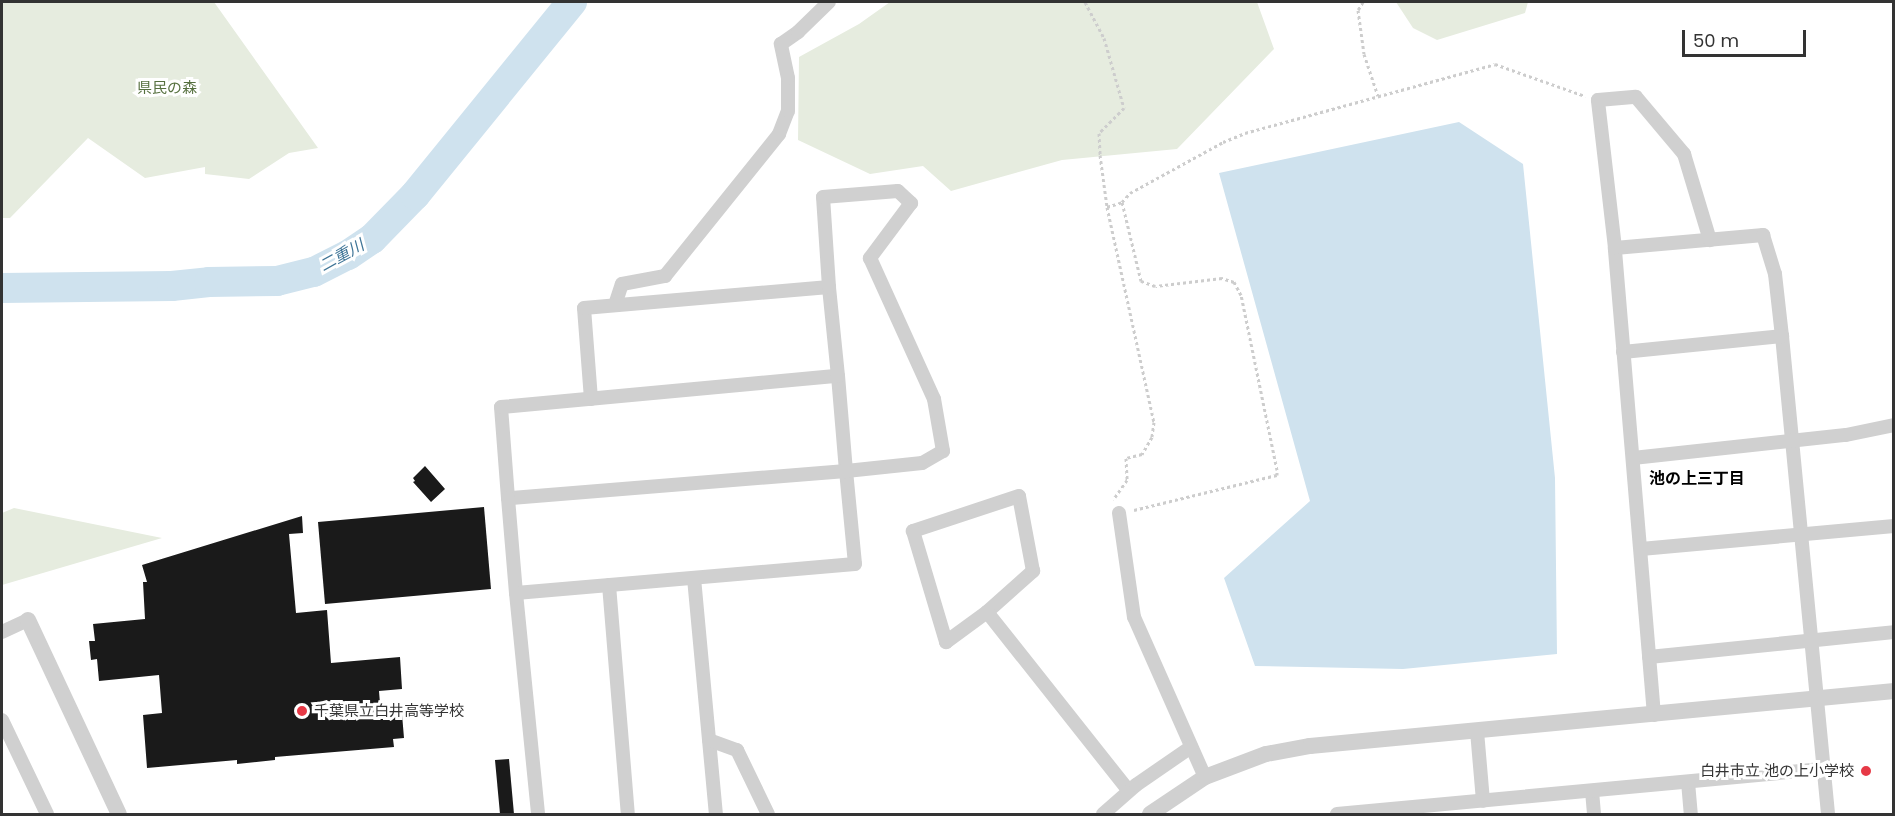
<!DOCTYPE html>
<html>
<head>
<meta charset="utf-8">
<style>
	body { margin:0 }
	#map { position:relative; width:1895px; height:816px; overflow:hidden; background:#fff; font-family:Poppins,"Noto Sans JP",sans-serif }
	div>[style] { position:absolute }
	.green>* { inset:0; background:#e6ecdf }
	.water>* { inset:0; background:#cfe2ee }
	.river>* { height:30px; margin:-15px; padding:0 15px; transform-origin:15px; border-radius:15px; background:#cfe2ee }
	.building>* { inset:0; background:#1a1a1a }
	.path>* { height:3px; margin-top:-1.5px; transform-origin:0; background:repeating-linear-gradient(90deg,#cdcdcd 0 3px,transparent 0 6px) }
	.minor>* { height:14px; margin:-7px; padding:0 7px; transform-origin:7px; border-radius:7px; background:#d0d0d0 }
	.tertiary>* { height:16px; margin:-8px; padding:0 8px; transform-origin:8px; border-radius:8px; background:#d0d0d0 }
	.dots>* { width:16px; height:16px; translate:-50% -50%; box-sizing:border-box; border:3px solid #fff; border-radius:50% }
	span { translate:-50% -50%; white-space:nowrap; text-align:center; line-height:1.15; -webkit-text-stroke:6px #fff; paint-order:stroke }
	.park-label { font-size:15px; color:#56703f }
	.poi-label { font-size:15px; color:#333 }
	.left { translate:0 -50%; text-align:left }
	.right { translate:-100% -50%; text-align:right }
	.water-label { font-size:16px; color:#3f7597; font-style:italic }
	.neighbourhood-label { font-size:16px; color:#000; font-weight:700 }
	.frame { position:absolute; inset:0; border:3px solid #333; pointer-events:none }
	.scale { position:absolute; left:1682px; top:30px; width:124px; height:27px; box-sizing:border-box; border:3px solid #333; border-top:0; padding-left:8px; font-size:18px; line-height:21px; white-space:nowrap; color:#333; -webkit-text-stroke:4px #fff; paint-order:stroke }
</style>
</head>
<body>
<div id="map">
	<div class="green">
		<div style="clip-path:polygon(2px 2px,214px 2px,318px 148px,289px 153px,249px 179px,205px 174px,205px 167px,145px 178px,88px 138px,10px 218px,2px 218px)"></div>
		<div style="clip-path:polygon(890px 2px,1257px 2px,1274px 49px,1177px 149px,1062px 160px,951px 191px,923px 166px,870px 174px,798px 140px,799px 57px,859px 24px)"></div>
		<div style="clip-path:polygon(1396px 2px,1528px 2px,1525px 13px,1437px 40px,1413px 28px)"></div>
		<div style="clip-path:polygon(14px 508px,162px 538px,2px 585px,2px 513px)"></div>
	</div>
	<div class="water">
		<div style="clip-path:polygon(1459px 122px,1523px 164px,1555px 478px,1557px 654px,1403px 669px,1255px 666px,1224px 578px,1310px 501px,1219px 173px)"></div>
	</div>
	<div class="river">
		<div style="left:2px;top:288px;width:170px;rotate:-0.7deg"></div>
		<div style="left:172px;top:286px;width:37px;rotate:-6deg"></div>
		<div style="left:209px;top:282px;width:68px;rotate:-0.8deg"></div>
		<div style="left:277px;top:281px;width:38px;rotate:-14deg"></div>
		<div style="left:314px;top:272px;width:38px;rotate:-27deg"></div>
		<div style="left:348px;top:255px;width:29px;rotate:-34deg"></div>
		<div style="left:372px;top:239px;width:62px;rotate:-45.7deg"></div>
		<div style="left:415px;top:195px;width:249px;rotate:-50.9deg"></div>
	</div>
	<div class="building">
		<div style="clip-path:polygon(425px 466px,445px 489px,431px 502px,413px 482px,415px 481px,413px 478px)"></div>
		<div style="clip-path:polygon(484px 507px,491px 589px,325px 604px,318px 522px)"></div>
		<div style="clip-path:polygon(302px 516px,303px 533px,289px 534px,296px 613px,327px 610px,331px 663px,400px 657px,402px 689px,379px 691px,381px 716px,402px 714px,404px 738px,393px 739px,394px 747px,275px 757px,275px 760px,237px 764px,237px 760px,147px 768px,143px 715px,162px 713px,159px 675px,99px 681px,97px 659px,91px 660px,89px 641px,95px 641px,93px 624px,145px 619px,143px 582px,147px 582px,142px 565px)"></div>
		<div style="clip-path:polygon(509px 759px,514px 814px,500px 814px,495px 760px)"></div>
	</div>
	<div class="path">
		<div style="left:1085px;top:2px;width:41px;rotate:62.2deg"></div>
		<div style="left:1104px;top:38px;width:73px;rotate:74.1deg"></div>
		<div style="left:1124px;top:108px;width:35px;rotate:135deg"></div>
		<div style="left:1099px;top:133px;width:22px;rotate:87deg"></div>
		<div style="left:1100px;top:155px;width:52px;rotate:82.3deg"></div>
		<div style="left:1107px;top:207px;width:220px;rotate:77.7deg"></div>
		<div style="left:1154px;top:422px;width:15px;rotate:98deg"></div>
		<div style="left:1152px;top:437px;width:20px;rotate:120deg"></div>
		<div style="left:1142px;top:454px;width:16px;rotate:166deg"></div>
		<div style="left:1126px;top:458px;width:22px;rotate:87deg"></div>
		<div style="left:1127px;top:480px;width:24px;rotate:125deg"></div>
		<div style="left:1363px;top:2px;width:9px;rotate:122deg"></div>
		<div style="left:1358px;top:10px;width:44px;rotate:82.2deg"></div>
		<div style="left:1364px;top:54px;width:44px;rotate:71.6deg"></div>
		<div style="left:1107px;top:207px;width:16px;rotate:-18deg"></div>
		<div style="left:1134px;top:510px;width:147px;rotate:-13.8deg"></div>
		<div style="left:1277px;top:475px;width:5px;rotate:-90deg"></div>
		<div style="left:1277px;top:470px;width:179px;rotate:-101.6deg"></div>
		<div style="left:1241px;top:295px;width:15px;rotate:-118deg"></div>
		<div style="left:1234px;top:282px;width:13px;rotate:-162deg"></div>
		<div style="left:1222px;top:278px;width:67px;rotate:173.2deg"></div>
		<div style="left:1155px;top:286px;width:15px;rotate:-160deg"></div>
		<div style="left:1141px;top:281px;width:81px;rotate:-103.5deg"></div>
		<div style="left:1122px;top:202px;width:12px;rotate:-48deg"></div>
		<div style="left:1130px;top:193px;width:106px;rotate:-28.7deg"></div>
		<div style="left:1223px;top:142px;width:24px;rotate:-22deg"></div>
		<div style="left:1245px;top:133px;width:259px;rotate:-15.4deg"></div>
		<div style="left:1495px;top:64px;width:96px;rotate:19.6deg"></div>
	</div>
	<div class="minor">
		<div style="left:1615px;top:248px;width:149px;rotate:-5deg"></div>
		<div style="left:1763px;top:235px;width:41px;rotate:72.9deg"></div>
		<div style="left:1775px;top:274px;width:62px;rotate:83.6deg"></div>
		<div style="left:1782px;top:336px;width:480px;rotate:84.5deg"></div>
		<div style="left:615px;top:305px;width:22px;rotate:-72deg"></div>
		<div style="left:622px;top:284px;width:44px;rotate:-10.5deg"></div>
		<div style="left:665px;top:276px;width:182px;rotate:-51.2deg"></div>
		<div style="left:779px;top:134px;width:25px;rotate:-69deg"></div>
		<div style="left:788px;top:111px;width:33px;rotate:-90deg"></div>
		<div style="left:788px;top:78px;width:35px;rotate:-102deg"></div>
		<div style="left:781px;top:44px;width:21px;rotate:-35deg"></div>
		<div style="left:798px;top:32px;width:43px;rotate:-44.1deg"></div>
		<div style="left:1623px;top:352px;width:160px;rotate:-5.7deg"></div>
		<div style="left:591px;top:399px;width:91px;rotate:-94.4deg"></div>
		<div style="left:584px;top:308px;width:246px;rotate:-4.9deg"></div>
		<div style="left:1633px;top:458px;width:214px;rotate:-6.2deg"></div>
		<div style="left:1846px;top:435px;width:49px;rotate:-11.8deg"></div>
		<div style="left:508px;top:498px;width:91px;rotate:-94.4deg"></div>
		<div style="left:501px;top:407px;width:338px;rotate:-5.3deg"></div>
		<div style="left:1119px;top:513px;width:105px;rotate:81.8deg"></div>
		<div style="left:1134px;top:617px;width:175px;rotate:66.1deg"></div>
		<div style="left:1641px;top:549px;width:254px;rotate:-5.2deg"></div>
		<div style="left:694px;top:578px;width:237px;rotate:84.7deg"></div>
		<div style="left:609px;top:585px;width:230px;rotate:85.3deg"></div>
		<div style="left:516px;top:593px;width:340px;rotate:-4.9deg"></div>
		<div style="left:855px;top:564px;width:93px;rotate:-95.5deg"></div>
		<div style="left:846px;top:471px;width:95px;rotate:-94.8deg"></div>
		<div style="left:838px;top:376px;width:89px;rotate:-95.8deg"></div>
		<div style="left:829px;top:287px;width:90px;rotate:-93.8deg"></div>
		<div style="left:823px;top:197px;width:75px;rotate:-4.6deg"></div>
		<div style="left:898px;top:191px;width:18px;rotate:43deg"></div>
		<div style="left:911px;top:203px;width:69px;rotate:126.7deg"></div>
		<div style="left:870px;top:258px;width:155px;rotate:65.6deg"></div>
		<div style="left:934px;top:399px;width:53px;rotate:80.2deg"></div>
		<div style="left:943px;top:451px;width:24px;rotate:150deg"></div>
		<div style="left:922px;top:463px;width:76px;rotate:174deg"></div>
		<div style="left:846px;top:471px;width:339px;rotate:175.4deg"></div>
		<div style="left:508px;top:498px;width:95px;rotate:85.2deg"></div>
		<div style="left:516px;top:593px;width:222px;rotate:84.3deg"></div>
		<div style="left:987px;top:612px;width:62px;rotate:-41.7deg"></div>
		<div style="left:1033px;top:571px;width:76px;rotate:-100.6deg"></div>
		<div style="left:1019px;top:496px;width:112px;rotate:161.7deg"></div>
		<div style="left:913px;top:531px;width:116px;rotate:73.4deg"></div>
		<div style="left:946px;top:642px;width:51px;rotate:-36.2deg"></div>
		<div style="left:987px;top:612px;width:228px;rotate:51.6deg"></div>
		<div style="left:2px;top:632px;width:29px;rotate:-25deg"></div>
		<div style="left:1649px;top:657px;width:246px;rotate:-5.8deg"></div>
		<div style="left:1654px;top:715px;width:469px;rotate:-94.8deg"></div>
		<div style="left:1615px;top:248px;width:149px;rotate:-96.6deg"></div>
		<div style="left:1598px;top:100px;width:38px;rotate:-5deg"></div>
		<div style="left:1636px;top:97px;width:75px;rotate:49.9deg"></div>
		<div style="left:1684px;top:154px;width:90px;rotate:73.2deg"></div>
		<div style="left:2px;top:720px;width:104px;rotate:64.4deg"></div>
		<div style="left:1477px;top:731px;width:70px;rotate:85.1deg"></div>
		<div style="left:709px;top:740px;width:30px;rotate:20deg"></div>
		<div style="left:737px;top:750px;width:71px;rotate:64.2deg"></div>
		<div style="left:1688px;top:782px;width:32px;rotate:85deg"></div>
		<div style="left:1592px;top:791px;width:23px;rotate:85deg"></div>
		<div style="left:1103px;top:814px;width:44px;rotate:-41.3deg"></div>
		<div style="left:1136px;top:785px;width:67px;rotate:-34.6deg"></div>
		<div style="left:1337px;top:814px;width:489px;rotate:-5.3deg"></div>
	</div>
	<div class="tertiary">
		<div style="left:28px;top:620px;width:214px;rotate:64.9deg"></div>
		<div style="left:1150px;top:814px;width:66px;rotate:-33.9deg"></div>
		<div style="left:1205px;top:777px;width:65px;rotate:-20.7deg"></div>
		<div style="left:1266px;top:754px;width:45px;rotate:-10.3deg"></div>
		<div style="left:1310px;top:746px;width:587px;rotate:-5.38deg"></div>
	</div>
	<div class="dots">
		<div style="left:302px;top:711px;background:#e63946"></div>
		<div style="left:1866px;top:771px;background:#e63946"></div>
	</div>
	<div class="park-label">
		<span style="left:167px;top:88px">県民の森</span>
	</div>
	<div class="poi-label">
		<span class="left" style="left:314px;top:711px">千葉県立白井高等学校</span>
		<span class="right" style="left:1854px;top:771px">白井市立 池の上小学校</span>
	</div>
	<div class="water-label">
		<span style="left:342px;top:256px;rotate:-29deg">二重川</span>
	</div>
	<div class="neighbourhood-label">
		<span style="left:1697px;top:479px">池の上三丁目</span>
	</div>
	<div class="frame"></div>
	<div class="scale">50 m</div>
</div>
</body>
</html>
